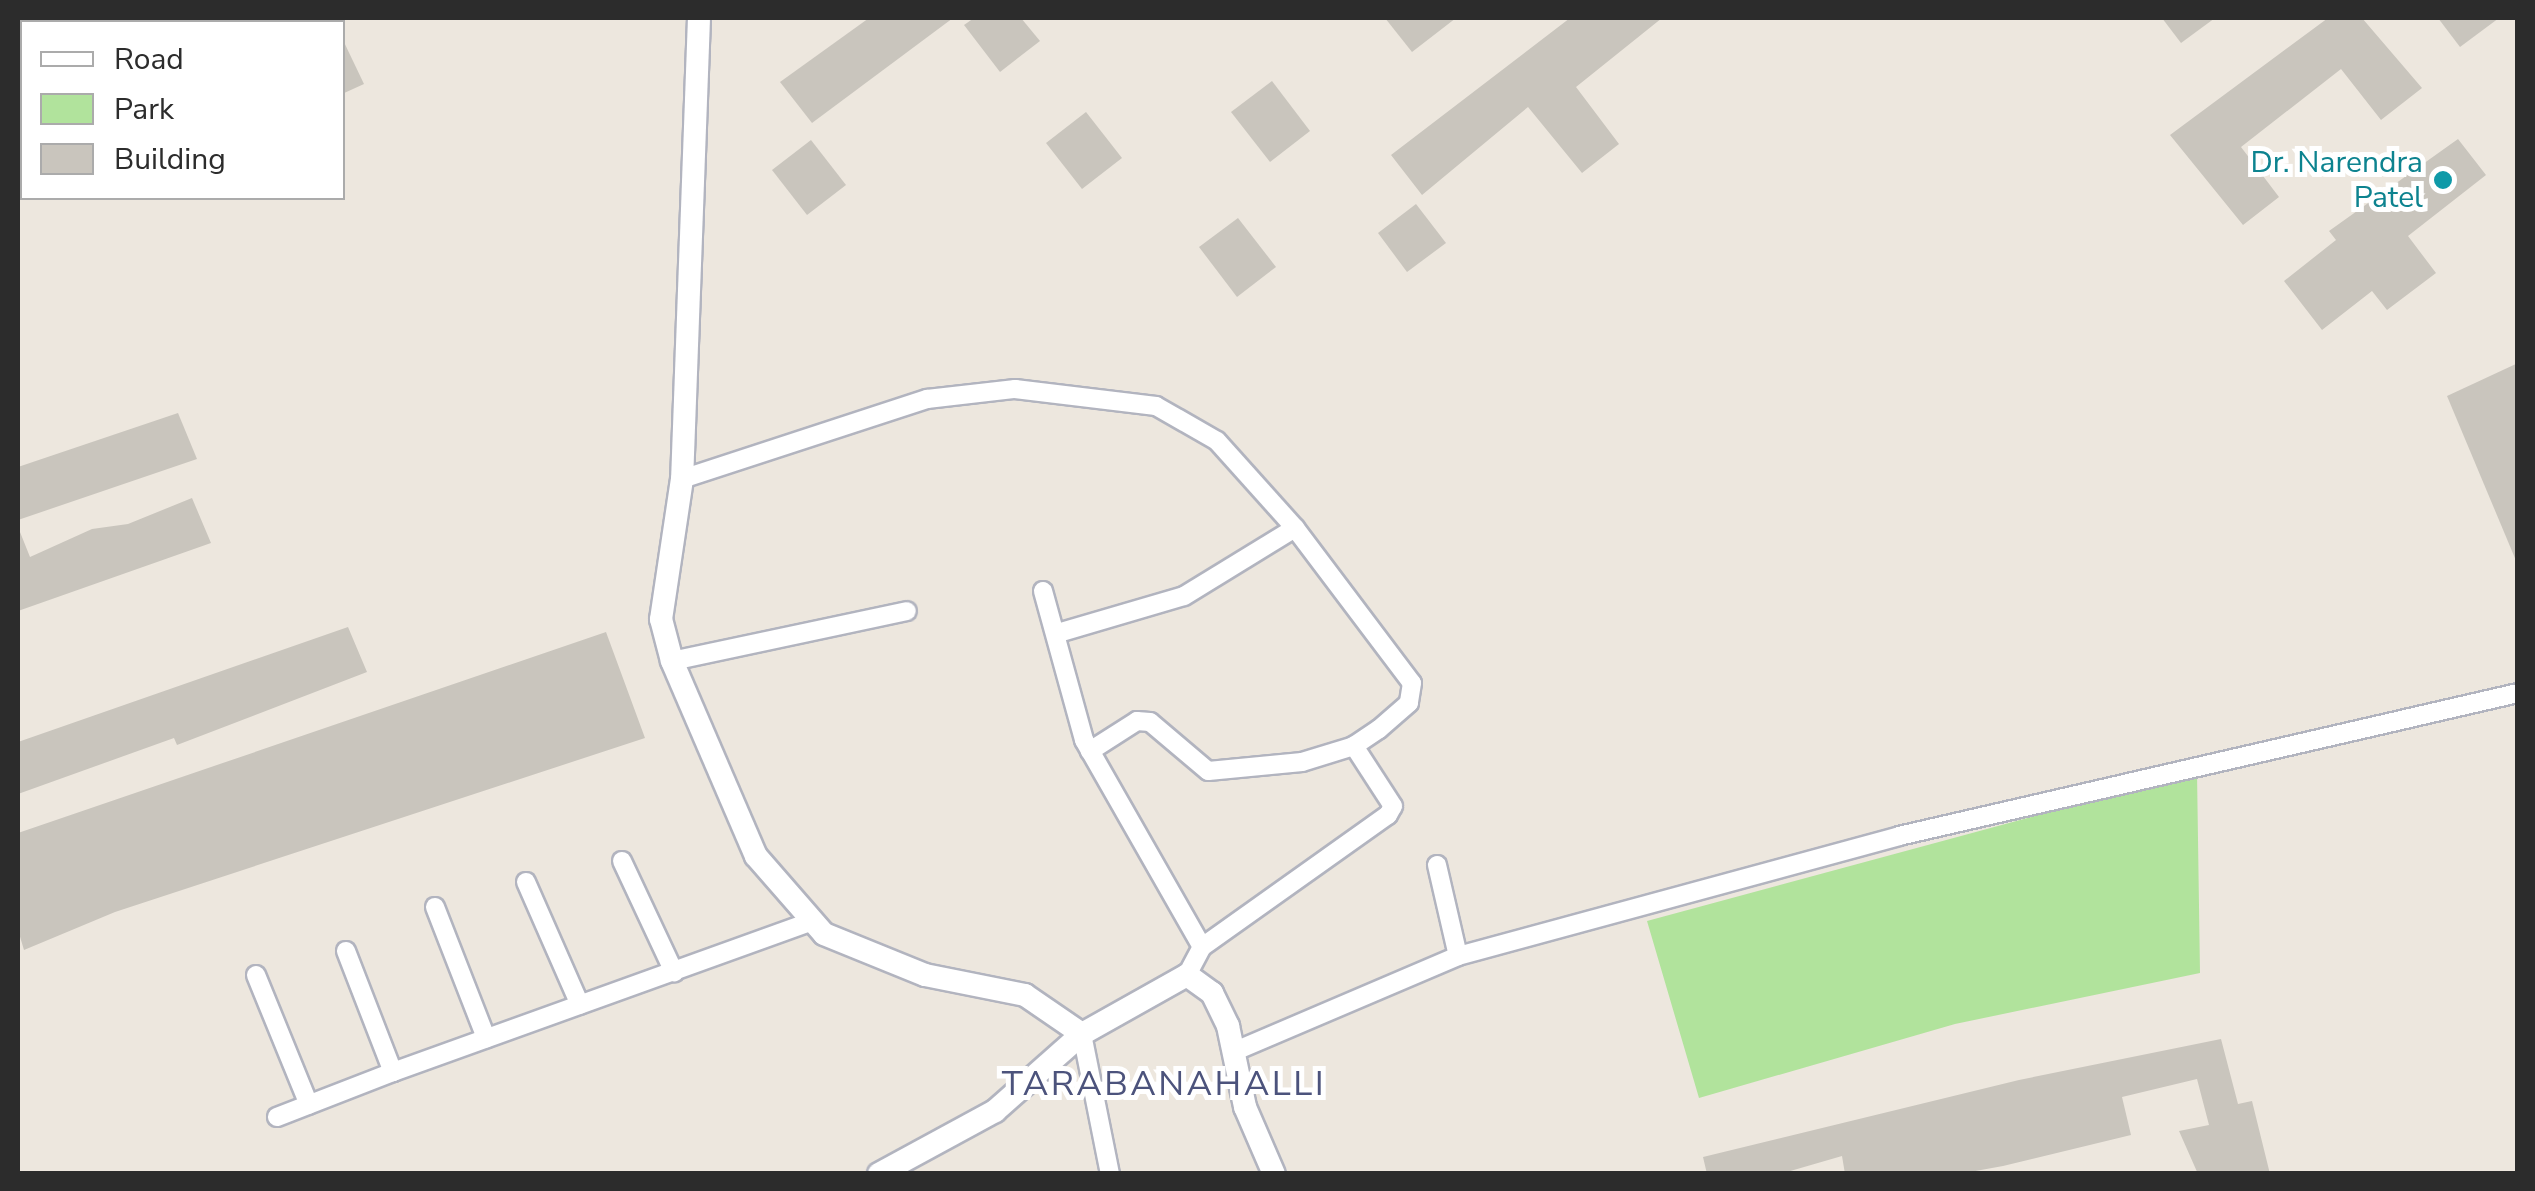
<!DOCTYPE html>
<html>
<head>
<meta charset="utf-8">
<style>
	body { margin:0 }
	#map { position:relative; width:2535px; height:1191px; overflow:hidden; background:#ede7de; font-family:"Nunito Sans",sans-serif }
	div>[style] { position:absolute }
	.green>* { inset:0; background:#b1e39c }
	.building>* { inset:0; background:#c9c5bd }
	.roads { filter:drop-shadow(2px 0 #b2b4bf) drop-shadow(-2px 0 #b2b4bf) drop-shadow(0 2px #b2b4bf) drop-shadow(0 -2px #b2b4bf) }
	.minor>* { height:18px; margin:-9px; padding:0 9px; transform-origin:9px; border-radius:9px; background:#fff }
	.tertiary>* { height:22px; margin:-11px; padding:0 11px; transform-origin:11px; border-radius:11px; background:#fff }
	.dots>* { width:28px; height:28px; translate:-50% -50%; box-sizing:border-box; border:5px solid #fff; border-radius:50% }
	span { translate:-50% -50%; white-space:nowrap; text-align:center; line-height:1.15; -webkit-text-stroke:10px #fff; paint-order:stroke }
	.culture-label { font-size:30px; color:#0d838f }
	.right { translate:-100% -50%; text-align:right }
	.quarter-label { font-size:35px; color:#4c537c; letter-spacing:2.5px }
	.frame { position:absolute; inset:0; border:20px solid #2c2c2c; pointer-events:none }
	.legend { position:absolute; left:20px; top:20px; width:325px; height:180px; box-sizing:border-box; background:#fff; border:2px solid #ababab; margin:0; padding:12px 18px; list-style:none; font-size:30px; color:#2c2c2c }
	.legend li { display:flex; align-items:center; gap:20px; height:50px }
	.legend b { width:50px; border:2px solid #ababab }
</style>
</head>
<body>
<div id="map">
	<div class="green">
		<div style="clip-path:polygon(2197px 772px,2200px 973px,1955px 1024px,1699px 1098px,1647px 921px)"></div>
	</div>
	<div class="building">
		<div style="clip-path:polygon(869px 18px,953px 18px,812px 123px,780px 82px)"></div>
		<div style="clip-path:polygon(974px 18px,1021px 18px,1040px 41px,1000px 72px,964px 25px)"></div>
		<div style="clip-path:polygon(1385px 18px,1456px 18px,1412px 52px)"></div>
		<div style="clip-path:polygon(1570px 18px,1662px 18px,1576px 87px,1619px 144px,1582px 173px,1528px 107px,1422px 195px,1391px 155px)"></div>
		<div style="clip-path:polygon(2162px 18px,2215px 18px,2181px 43px)"></div>
		<div style="clip-path:polygon(2328px 18px,2362px 18px,2422px 88px,2381px 120px,2341px 69px,2241px 147px,2279px 197px,2243px 225px,2170px 135px)"></div>
		<div style="clip-path:polygon(2438px 18px,2499px 18px,2460px 47px)"></div>
		<div style="clip-path:polygon(342px 38px,364px 84px,342px 94px)"></div>
		<div style="clip-path:polygon(1272px 81px,1310px 131px,1270px 162px,1231px 112px)"></div>
		<div style="clip-path:polygon(1086px 112px,1122px 158px,1082px 189px,1046px 143px)"></div>
		<div style="clip-path:polygon(2458px 139px,2486px 175px,2408px 236px,2436px 273px,2387px 310px,2372px 291px,2322px 330px,2284px 281px,2336px 240px,2329px 231px)"></div>
		<div style="clip-path:polygon(811px 140px,846px 185px,807px 215px,772px 170px)"></div>
		<div style="clip-path:polygon(1416px 204px,1446px 243px,1407px 272px,1378px 233px)"></div>
		<div style="clip-path:polygon(1238px 218px,1276px 267px,1237px 297px,1199px 247px)"></div>
		<div style="clip-path:polygon(2518px 363px,2518px 563px,2517px 563px,2447px 396px)"></div>
		<div style="clip-path:polygon(178px 413px,197px 459px,18px 520px,18px 467px)"></div>
		<div style="clip-path:polygon(192px 498px,211px 543px,18px 611px,18px 527px,30px 557px,92px 529px,128px 524px)"></div>
		<div style="clip-path:polygon(348px 627px,367px 672px,177px 745px,174px 738px,18px 794px,18px 742px)"></div>
		<div style="clip-path:polygon(606px 632px,645px 738px,115px 912px,24px 950px,18px 930px,18px 833px)"></div>
		<div style="clip-path:polygon(2221px 1039px,2238px 1104px,2252px 1101px,2270px 1174px,2198px 1174px,2179px 1131px,2209px 1125px,2197px 1079px,2122px 1097px,2131px 1135px,2003px 1166px,1959px 1174px,1845px 1174px,1842px 1156px,1780px 1174px,1707px 1174px,1703px 1157px,2019px 1080px)"></div>
	</div>
	<div class="roads">
		<div class="minor">
			<div style="left:682px;top:479px;width:258px;rotate:-18.1deg"></div>
			<div style="left:927px;top:399px;width:89px;rotate:-6.5deg"></div>
			<div style="left:1015px;top:389px;width:142px;rotate:6.9deg"></div>
			<div style="left:1156px;top:406px;width:70px;rotate:29.8deg"></div>
			<div style="left:1217px;top:441px;width:117px;rotate:48.1deg"></div>
			<div style="left:1295px;top:528px;width:194px;rotate:53deg"></div>
			<div style="left:1412px;top:683px;width:20px;rotate:99deg"></div>
			<div style="left:1409px;top:703px;width:40px;rotate:139deg"></div>
			<div style="left:1379px;top:729px;width:30px;rotate:146deg"></div>
			<div style="left:1354px;top:746px;width:54px;rotate:162.9deg"></div>
			<div style="left:1302px;top:762px;width:94px;rotate:174.5deg"></div>
			<div style="left:1208px;top:771px;width:76px;rotate:-139.8deg"></div>
			<div style="left:1150px;top:722px;width:13px;rotate:-176deg"></div>
			<div style="left:1137px;top:721px;width:56px;rotate:147.4deg"></div>
			<div style="left:1043px;top:591px;width:155px;rotate:74.6deg"></div>
			<div style="left:1084px;top:740px;width:238px;rotate:60.3deg"></div>
			<div style="left:1058px;top:633px;width:131px;rotate:-16.4deg"></div>
			<div style="left:1184px;top:596px;width:130px;rotate:-31.5deg"></div>
			<div style="left:672px;top:661px;width:240px;rotate:-12deg"></div>
			<div style="left:622px;top:861px;width:123px;rotate:64.9deg"></div>
			<div style="left:1437px;top:865px;width:93px;rotate:77deg"></div>
			<div style="left:526px;top:882px;width:134px;rotate:66.3deg"></div>
			<div style="left:435px;top:907px;width:141px;rotate:68.7deg"></div>
			<div style="left:346px;top:951px;width:130px;rotate:68.8deg"></div>
			<div style="left:393px;top:1072px;width:446px;rotate:-19.8deg"></div>
			<div style="left:256px;top:975px;width:140px;rotate:67.8deg"></div>
			<div style="left:1187px;top:975px;width:32px;rotate:-62deg"></div>
			<div style="left:1202px;top:947px;width:228px;rotate:-35.4deg"></div>
			<div style="left:1388px;top:815px;width:10px;rotate:-61deg"></div>
			<div style="left:1393px;top:806px;width:72px;rotate:-123deg"></div>
			<div style="left:1082px;top:1034px;width:143px;rotate:78.7deg"></div>
			<div style="left:1233px;top:1052px;width:245px;rotate:-23.1deg"></div>
			<div style="left:1458px;top:956px;width:457px;rotate:-15.2deg"></div>
			<div style="left:1899px;top:836px;width:635px;rotate:-13.01deg"></div>
			<div style="left:277px;top:1117px;width:124px;rotate:-21.2deg"></div>
		</div>
		<div class="tertiary">
			<div style="left:699px;top:18px;width:461px;rotate:92.1deg"></div>
			<div style="left:682px;top:479px;width:142px;rotate:98.5deg"></div>
			<div style="left:661px;top:619px;width:43px;rotate:75.3deg"></div>
			<div style="left:672px;top:661px;width:212px;rotate:66.7deg"></div>
			<div style="left:756px;top:856px;width:103px;rotate:48.9deg"></div>
			<div style="left:824px;top:934px;width:109px;rotate:22.1deg"></div>
			<div style="left:925px;top:975px;width:102px;rotate:11.3deg"></div>
			<div style="left:1025px;top:995px;width:69px;rotate:34.4deg"></div>
			<div style="left:879px;top:1174px;width:132px;rotate:-28.5deg"></div>
			<div style="left:995px;top:1111px;width:116px;rotate:-41.5deg"></div>
			<div style="left:1082px;top:1034px;width:120px;rotate:-29.3deg"></div>
			<div style="left:1187px;top:975px;width:31px;rotate:36deg"></div>
			<div style="left:1212px;top:993px;width:37px;rotate:64deg"></div>
			<div style="left:1228px;top:1026px;width:83px;rotate:78.1deg"></div>
			<div style="left:1245px;top:1107px;width:73px;rotate:66.6deg"></div>
		</div>
	</div>
	<div class="dots">
		<div style="left:2443px;top:180px;background:#0f9aa8"></div>
	</div>
	<div class="culture-label">
		<span class="right" style="left:2423px;top:180px">Dr. Narendra<br>Patel</span>
	</div>
	<div class="quarter-label">
		<span style="left:1164px;top:1084px">TARABANAHALLI</span>
	</div>
	<div class="frame"></div>
	<ul class="legend">
	<li><b style="height:12px;background:#fff"></b>Road</li>
	<li><b style="height:28px;background:#b1e39c"></b>Park</li>
	<li><b style="height:28px;background:#c9c5bd"></b>Building</li>
	</ul>
</div>
</body>
</html>
